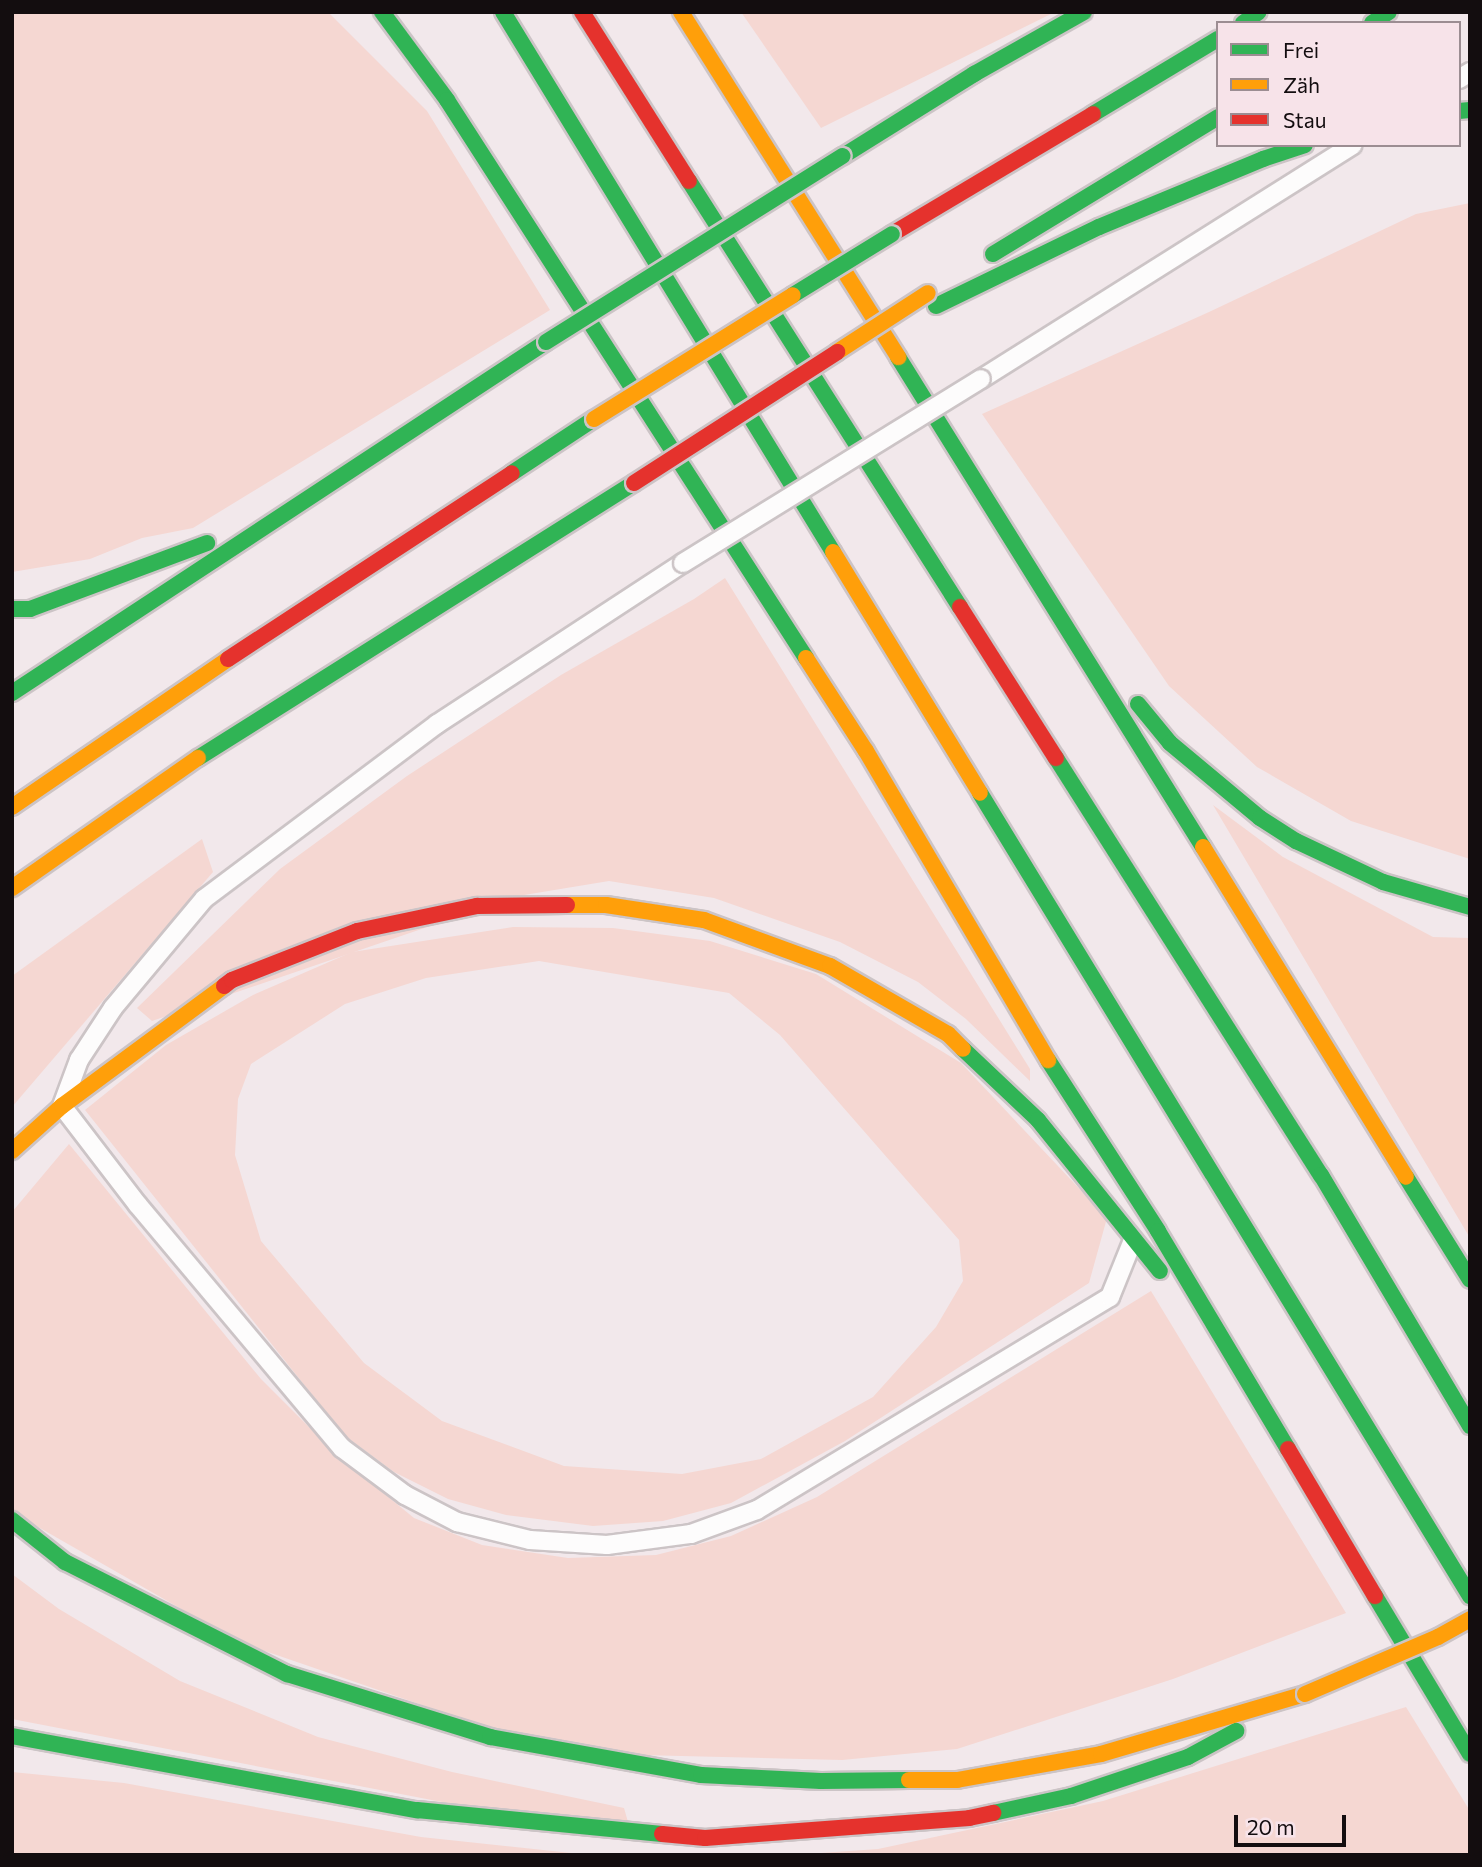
<!DOCTYPE html>
<html>
<head>
<meta charset="utf-8">
<style>
	body { margin:0 }
	#map { position:relative; width:1482px; height:1867px; overflow:hidden; background:#f2e8eb; font-family:Commissioner,sans-serif }
	div>[style] { position:absolute }
	.green>* { inset:0; background:#f5d7d2 }
	.roads { filter:drop-shadow(2px 0 #ccc4c6) drop-shadow(-2px 0 #ccc4c6) drop-shadow(0 2px #ccc4c6) drop-shadow(0 -2px #ccc4c6) }
	.lane>* { height:18px; margin:-9px; padding:0 9px; transform-origin:9px; border-radius:9px; background:#fdfcfc }
	.fast>* { height:16px; margin:-8px; padding:0 8px; transform-origin:8px; border-radius:8px; background:#30b455 }
	.slow>* { height:16px; margin:-8px; padding:0 8px; transform-origin:8px; border-radius:8px; background:#ff9f0a }
	.jam>* { height:16px; margin:-8px; padding:0 8px; transform-origin:8px; border-radius:8px; background:#e5322d }
	.bridges { filter:drop-shadow(2px 0 #ccc4c6) drop-shadow(-2px 0 #ccc4c6) drop-shadow(0 2px #ccc4c6) drop-shadow(0 -2px #ccc4c6) }
	.lane-bridge>* { height:18px; margin:-9px; padding:0 9px; transform-origin:9px; border-radius:9px; background:#fdfcfc }
	.fast-bridge>* { height:16px; margin:-8px; padding:0 8px; transform-origin:8px; border-radius:8px; background:#30b455 }
	.slow-bridge>* { height:16px; margin:-8px; padding:0 8px; transform-origin:8px; border-radius:8px; background:#ff9f0a }
	.jam-bridge>* { height:16px; margin:-8px; padding:0 8px; transform-origin:8px; border-radius:8px; background:#e5322d }
	span { translate:-50% -50%; white-space:nowrap; text-align:center; line-height:1.15; -webkit-text-stroke:5px #f7e3e9; paint-order:stroke }
	.frame { position:absolute; inset:0; border:14px solid #130d0f; pointer-events:none }
	.legend { position:absolute; left:1216px; top:21px; width:245px; height:126px; box-sizing:border-box; background:#f7e3e9; border:2px solid #9c8d92; margin:0; padding:9px 12px; list-style:none; font-size:21px; color:#130d0f }
	.legend li { display:flex; align-items:center; gap:14px; height:35px }
	.legend b { width:35px; border:2px solid #9c8d92 }
	.scale { position:absolute; left:1234px; top:1815px; width:112px; height:32px; box-sizing:border-box; border:4px solid #130d0f; border-top:0; padding-left:9px; font-size:21px; line-height:24px; white-space:nowrap; color:#130d0f; -webkit-text-stroke:5px #f7e3e9; paint-order:stroke }
</style>
</head>
<body>
<div id="map">
	<div class="green">
		<div style="clip-path:polygon(12px 12px,328px 12px,427px 111px,550px 310px,193px 528px,142px 538px,90px 559px,12px 572px)"></div>
		<div style="clip-path:polygon(741px 12px,1055px 12px,821px 128px)"></div>
		<div style="clip-path:polygon(1470px 203px,1470px 859px,1351px 821px,1257px 767px,1169px 686px,982px 414px,1209px 312px,1416px 214px)"></div>
		<div style="clip-path:polygon(725px 578px,1030px 1069px,1030px 1081px,966px 1019px,918px 982px,840px 942px,714px 898px,609px 881px,518px 896px,152px 1021px,137px 1008px,280px 869px,407px 776px,561px 675px,694px 599px)"></div>
		<div style="clip-path:polygon(1213px 805px,1283px 857px,1433px 937px,1470px 938px,1470px 1238px)"></div>
		<div style="clip-path:polygon(202px 839px,213px 872px,12px 1107px,12px 976px)"></div>
		<div style="clip-path:polygon(evenodd,513px 927px,613px 928px,710px 941px,816px 974px,961px 1063px,1107px 1218px,1089px 1283px,845px 1441px,731px 1503px,663px 1521px,593px 1526px,506px 1515px,448px 1499px,394px 1472px,345px 1436px,85px 1110px,166px 1045px,253px 995px,352px 952px,513px 927px,539px 961px,729px 993px,780px 1035px,959px 1240px,963px 1281px,936px 1327px,873px 1397px,761px 1459px,682px 1474px,564px 1466px,442px 1421px,364px 1363px,261px 1241px,235px 1155px,238px 1099px,251px 1064px,345px 1004px,426px 978px,539px 961px)"></div>
		<div style="clip-path:polygon(69px 1144px,261px 1379px,336px 1454px,414px 1518px,482px 1545px,568px 1558px,656px 1555px,731px 1536px,817px 1497px,1151px 1291px,1346px 1613px,1173px 1679px,957px 1749px,842px 1760px,640px 1755px,512px 1736px,239px 1642px,12px 1512px,12px 1212px)"></div>
		<div style="clip-path:polygon(12px 1574px,59px 1609px,180px 1681px,318px 1737px,452px 1772px,624px 1808px,628px 1822px,468px 1807px,12px 1719px)"></div>
		<div style="clip-path:polygon(1406px 1707px,1470px 1811px,1470px 1855px,792px 1855px,878px 1849px,1103px 1801px)"></div>
		<div style="clip-path:polygon(12px 1772px,124px 1783px,421px 1837px,590px 1855px,12px 1855px)"></div>
	</div>
	<div class="roads">
		<div class="lane">
			<div style="left:1459px;top:79px;width:13px;rotate:-32deg"></div>
			<div style="left:981px;top:379px;width:439px;rotate:-32.2deg"></div>
			<div style="left:683px;top:563px;width:294px;rotate:146.8deg"></div>
			<div style="left:437px;top:724px;width:291px;rotate:143.1deg"></div>
			<div style="left:204px;top:899px;width:142px;rotate:129.9deg"></div>
			<div style="left:113px;top:1008px;width:62px;rotate:123.2deg"></div>
			<div style="left:79px;top:1060px;width:49px;rotate:110.3deg"></div>
			<div style="left:62px;top:1106px;width:125px;rotate:52.5deg"></div>
			<div style="left:138px;top:1205px;width:317px;rotate:50deg"></div>
			<div style="left:342px;top:1448px;width:79px;rotate:36.7deg"></div>
			<div style="left:405px;top:1495px;width:59px;rotate:27.4deg"></div>
			<div style="left:457px;top:1522px;width:75px;rotate:13.9deg"></div>
			<div style="left:530px;top:1540px;width:77px;rotate:3.7deg"></div>
			<div style="left:607px;top:1545px;width:85px;rotate:-7.5deg"></div>
			<div style="left:691px;top:1534px;width:70px;rotate:-20deg"></div>
			<div style="left:757px;top:1510px;width:412px;rotate:-31.1deg"></div>
			<div style="left:1110px;top:1297px;width:61px;rotate:-68deg"></div>
		</div>
		<div class="fast">
			<div style="left:382px;top:12px;width:109px;rotate:53.5deg"></div>
			<div style="left:447px;top:100px;width:664px;rotate:57.24deg"></div>
			<div style="left:503px;top:12px;width:633px;rotate:58.57deg"></div>
			<div style="left:1243px;top:23px;width:19px;rotate:-35deg"></div>
			<div style="left:1372px;top:23px;width:20px;rotate:-33deg"></div>
			<div style="left:1459px;top:111px;width:11px;rotate:-5deg"></div>
			<div style="left:1093px;top:114px;width:146px;rotate:-31deg"></div>
			<div style="left:843px;top:156px;width:155px;rotate:-32deg"></div>
			<div style="left:974px;top:74px;width:126px;rotate:-29.4deg"></div>
			<div style="left:689px;top:181px;width:505px;rotate:57.54deg"></div>
			<div style="left:993px;top:254px;width:263px;rotate:-31.3deg"></div>
			<div style="left:936px;top:306px;width:181px;rotate:-25.9deg"></div>
			<div style="left:1099px;top:227px;width:178px;rotate:-22.5deg"></div>
			<div style="left:1263px;top:159px;width:44px;rotate:-18.4deg"></div>
			<div style="left:898px;top:357px;width:577px;rotate:58.1deg"></div>
			<div style="left:512px;top:473px;width:98px;rotate:-33.4deg"></div>
			<div style="left:12px;top:609px;width:18px"></div>
			<div style="left:30px;top:609px;width:189px;rotate:-20.4deg"></div>
			<div style="left:12px;top:693px;width:639px;rotate:-33.32deg"></div>
			<div style="left:1138px;top:704px;width:50px;rotate:50.6deg"></div>
			<div style="left:1170px;top:743px;width:117px;rotate:39.8deg"></div>
			<div style="left:1260px;top:818px;width:43px;rotate:32.6deg"></div>
			<div style="left:1296px;top:841px;width:96px;rotate:25.2deg"></div>
			<div style="left:1383px;top:882px;width:91px;rotate:16deg"></div>
			<div style="left:198px;top:758px;width:515px;rotate:-32.24deg"></div>
			<div style="left:1056px;top:758px;width:494px;rotate:57.6deg"></div>
			<div style="left:1321px;top:1175px;width:292px;rotate:59.3deg"></div>
			<div style="left:980px;top:793px;width:941px;rotate:58.61deg"></div>
			<div style="left:963px;top:1049px;width:103px;rotate:43.4deg"></div>
			<div style="left:1038px;top:1120px;width:194px;rotate:51.1deg"></div>
			<div style="left:1048px;top:1060px;width:203px;rotate:57.2deg"></div>
			<div style="left:1158px;top:1231px;width:254px;rotate:59.2deg"></div>
			<div style="left:1406px;top:1177px;width:121px;rotate:58.1deg"></div>
			<div style="left:12px;top:1520px;width:68px;rotate:38.4deg"></div>
			<div style="left:65px;top:1562px;width:249px;rotate:26.8deg"></div>
			<div style="left:287px;top:1674px;width:213px;rotate:17.2deg"></div>
			<div style="left:490px;top:1737px;width:214px;rotate:10.2deg"></div>
			<div style="left:701px;top:1775px;width:120px;rotate:2.9deg"></div>
			<div style="left:821px;top:1781px;width:88px;rotate:-0.7deg"></div>
			<div style="left:1375px;top:1596px;width:184px;rotate:59deg"></div>
			<div style="left:12px;top:1736px;width:412px;rotate:10.4deg"></div>
			<div style="left:417px;top:1810px;width:246px;rotate:5.6deg"></div>
			<div style="left:993px;top:1813px;width:80px;rotate:-12.3deg"></div>
			<div style="left:1071px;top:1796px;width:123px;rotate:-18.4deg"></div>
			<div style="left:1188px;top:1757px;width:55px;rotate:-28.4deg"></div>
		</div>
		<div class="slow">
			<div style="left:681px;top:12px;width:408px;rotate:57.8deg"></div>
			<div style="left:833px;top:552px;width:282px;rotate:58.6deg"></div>
			<div style="left:806px;top:658px;width:111px;rotate:57.2deg"></div>
			<div style="left:866px;top:751px;width:359px;rotate:59.5deg"></div>
			<div style="left:12px;top:807px;width:262px;rotate:-34.4deg"></div>
			<div style="left:1203px;top:847px;width:387px;rotate:58.4deg"></div>
			<div style="left:12px;top:888px;width:227px;rotate:-35deg"></div>
			<div style="left:567px;top:905px;width:39px"></div>
			<div style="left:606px;top:905px;width:99px;rotate:8.7deg"></div>
			<div style="left:704px;top:920px;width:134px;rotate:20.1deg"></div>
			<div style="left:830px;top:966px;width:136px;rotate:30deg"></div>
			<div style="left:948px;top:1034px;width:21px;rotate:45deg"></div>
			<div style="left:12px;top:1151px;width:67px;rotate:-42deg"></div>
			<div style="left:62px;top:1106px;width:202px;rotate:-36.5deg"></div>
			<div style="left:909px;top:1780px;width:48px"></div>
			<div style="left:957px;top:1780px;width:146px;rotate:-10.2deg"></div>
			<div style="left:1101px;top:1754px;width:213px;rotate:-16.4deg"></div>
		</div>
		<div class="jam">
			<div style="left:582px;top:12px;width:200px;rotate:57.7deg"></div>
			<div style="left:892px;top:234px;width:234px;rotate:-30.8deg"></div>
			<div style="left:960px;top:607px;width:179px;rotate:57.6deg"></div>
			<div style="left:228px;top:659px;width:339px;rotate:-33.2deg"></div>
			<div style="left:224px;top:986px;width:10px;rotate:-37deg"></div>
			<div style="left:232px;top:980px;width:134px;rotate:-21.4deg"></div>
			<div style="left:357px;top:931px;width:123px;rotate:-11.8deg"></div>
			<div style="left:477px;top:906px;width:90px;rotate:-0.6deg"></div>
			<div style="left:1288px;top:1449px;width:171px;rotate:59.4deg"></div>
			<div style="left:662px;top:1834px;width:43px;rotate:5.3deg"></div>
			<div style="left:705px;top:1838px;width:265px;rotate:-4.3deg"></div>
			<div style="left:969px;top:1818px;width:25px;rotate:-12deg"></div>
		</div>
	</div>
	<div class="bridges">
		<div class="lane-bridge">
			<div style="left:683px;top:563px;width:350px;rotate:-31.7deg"></div>
		</div>
		<div class="fast-bridge">
			<div style="left:793px;top:295px;width:116px;rotate:-31.6deg"></div>
			<div style="left:546px;top:342px;width:350px;rotate:-32.1deg"></div>
		</div>
		<div class="slow-bridge">
			<div style="left:837px;top:352px;width:108px;rotate:-33deg"></div>
			<div style="left:594px;top:419px;width:234px;rotate:-31.9deg"></div>
			<div style="left:1305px;top:1694px;width:145px;rotate:-23.2deg"></div>
			<div style="left:1438px;top:1637px;width:37px;rotate:-29deg"></div>
		</div>
		<div class="jam-bridge">
			<div style="left:634px;top:483px;width:242px;rotate:-32.8deg"></div>
		</div>
	</div>
	<div class="frame"></div>
	<ul class="legend">
	<li><b style="height:9px;background:#30b455"></b>Frei</li>
	<li><b style="height:9px;background:#ff9f0a"></b>Zäh</li>
	<li><b style="height:9px;background:#e5322d"></b>Stau</li>
	</ul>
	<div class="scale">20 m</div>
</div>
</body>
</html>
